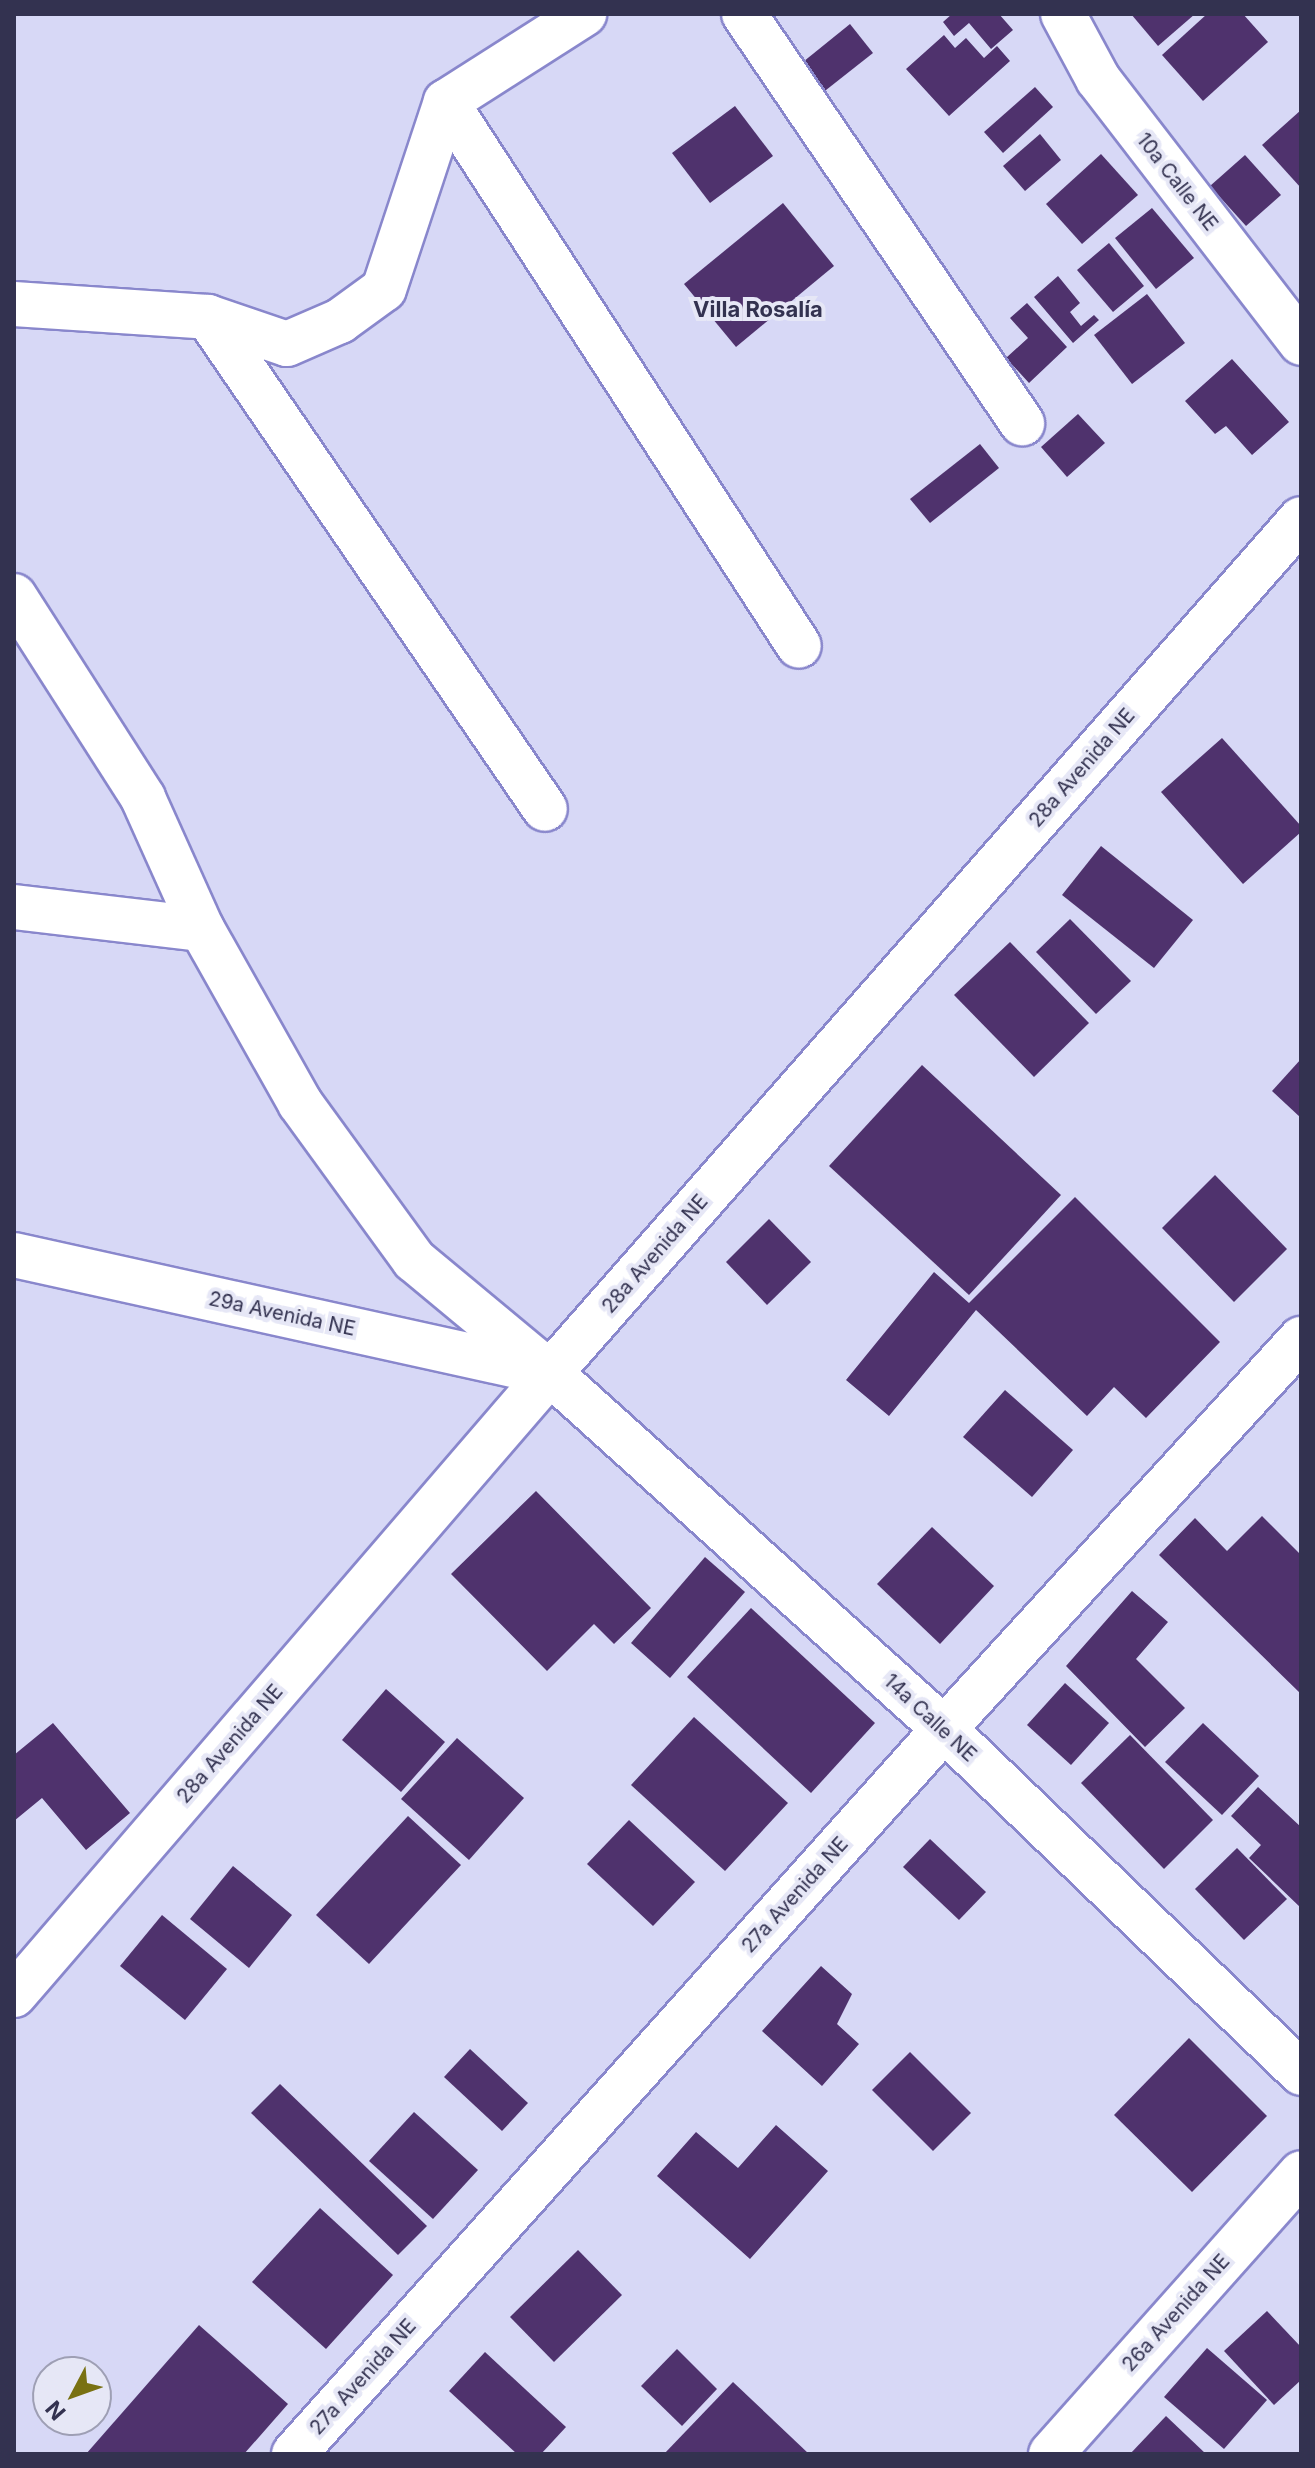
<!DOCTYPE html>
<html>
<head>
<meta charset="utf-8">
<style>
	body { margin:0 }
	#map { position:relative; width:1315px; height:2468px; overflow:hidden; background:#d7d8f6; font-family:Inter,sans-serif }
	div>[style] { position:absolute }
	.building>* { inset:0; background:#4f326d }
	.roads { filter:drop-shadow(2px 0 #8987cc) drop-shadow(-2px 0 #8987cc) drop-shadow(0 2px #8987cc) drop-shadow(0 -2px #8987cc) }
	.minor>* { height:44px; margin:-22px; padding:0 22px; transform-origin:22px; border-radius:22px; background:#fff }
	span { translate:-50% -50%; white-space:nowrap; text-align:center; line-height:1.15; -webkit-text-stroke:8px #e6e7f6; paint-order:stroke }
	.street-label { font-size:20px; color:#333250 }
	.neighbourhood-label { font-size:22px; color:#333250; font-weight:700 }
	.frame { position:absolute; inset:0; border:16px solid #333250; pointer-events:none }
	.north { position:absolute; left:32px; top:2356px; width:80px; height:80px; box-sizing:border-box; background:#e6e7f6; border:2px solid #9e9fb4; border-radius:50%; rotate:229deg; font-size:22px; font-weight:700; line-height:32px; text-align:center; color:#333250 }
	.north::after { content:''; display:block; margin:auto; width:28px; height:36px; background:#797112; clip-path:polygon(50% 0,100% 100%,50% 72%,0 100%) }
</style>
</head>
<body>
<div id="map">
	<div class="building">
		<div style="clip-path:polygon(952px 14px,999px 14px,1013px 30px,991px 49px,969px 23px,954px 36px,943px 22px)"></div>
		<div style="clip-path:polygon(1131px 14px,1195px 14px,1158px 46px)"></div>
		<div style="clip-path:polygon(1207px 14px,1243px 14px,1268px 42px,1203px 101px,1162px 55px)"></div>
		<div style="clip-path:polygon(850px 24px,873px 53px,821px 94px,798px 66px)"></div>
		<div style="clip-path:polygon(944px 35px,955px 48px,966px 38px,984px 58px,997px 46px,1010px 61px,949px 116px,906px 69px)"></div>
		<div style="clip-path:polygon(1035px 87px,1053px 107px,1003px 153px,984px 132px)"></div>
		<div style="clip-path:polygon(735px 106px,773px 156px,710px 203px,672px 153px)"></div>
		<div style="clip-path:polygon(1301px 110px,1301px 188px,1262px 145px)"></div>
		<div style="clip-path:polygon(1040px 134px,1061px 160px,1025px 191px,1003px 166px)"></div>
		<div style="clip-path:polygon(1101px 154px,1138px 195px,1082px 244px,1046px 204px)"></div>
		<div style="clip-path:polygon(1245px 155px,1281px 195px,1246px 226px,1210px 186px)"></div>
		<div style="clip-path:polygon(783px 203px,834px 266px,736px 347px,684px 284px)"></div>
		<div style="clip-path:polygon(1152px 208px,1194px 258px,1156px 289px,1115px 238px)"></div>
		<div style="clip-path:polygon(1109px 243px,1144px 286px,1113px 312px,1077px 270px)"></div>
		<div style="clip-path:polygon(1058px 276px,1080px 303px,1070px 312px,1081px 326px,1094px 315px,1099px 320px,1073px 343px,1034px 297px)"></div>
		<div style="clip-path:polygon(1147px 294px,1185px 343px,1132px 384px,1094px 335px)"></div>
		<div style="clip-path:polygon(1027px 303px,1067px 347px,1029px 383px,1006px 358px,1028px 338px,1010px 318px)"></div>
		<div style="clip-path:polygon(1232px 359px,1289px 422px,1252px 455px,1226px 426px,1215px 434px,1185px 401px)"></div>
		<div style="clip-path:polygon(1078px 414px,1105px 443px,1067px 477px,1041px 447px)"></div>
		<div style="clip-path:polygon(980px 444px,999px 468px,930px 523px,910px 499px)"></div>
		<div style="clip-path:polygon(1222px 738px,1301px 826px,1301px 832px,1243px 884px,1161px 792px)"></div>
		<div style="clip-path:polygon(1101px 846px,1193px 920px,1154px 968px,1062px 895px)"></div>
		<div style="clip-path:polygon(1070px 919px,1131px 981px,1096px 1014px,1036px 952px)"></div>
		<div style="clip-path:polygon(1010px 942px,1089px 1023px,1034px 1077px,954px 995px)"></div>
		<div style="clip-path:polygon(1301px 1059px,1301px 1118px,1272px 1091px)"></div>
		<div style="clip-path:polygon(922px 1065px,1061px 1195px,969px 1295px,829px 1166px)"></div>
		<div style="clip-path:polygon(1215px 1175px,1287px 1249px,1234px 1302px,1162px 1228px)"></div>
		<div style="clip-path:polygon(1075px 1197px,1220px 1342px,1146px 1418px,1114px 1387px,1087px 1416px,976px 1310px,889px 1416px,846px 1380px,934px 1272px,969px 1303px)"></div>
		<div style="clip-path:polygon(769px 1219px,811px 1262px,767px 1305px,726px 1262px)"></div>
		<div style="clip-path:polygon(1005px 1390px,1073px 1450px,1032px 1497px,963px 1437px)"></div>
		<div style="clip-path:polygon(536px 1491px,651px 1608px,614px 1644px,594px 1624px,547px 1671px,451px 1574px)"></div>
		<div style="clip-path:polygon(1262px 1516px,1301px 1555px,1301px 1694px,1159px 1555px,1195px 1518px,1227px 1551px)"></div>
		<div style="clip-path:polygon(932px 1527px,994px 1586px,940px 1644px,877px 1584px)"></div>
		<div style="clip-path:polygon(705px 1557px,745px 1592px,670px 1678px,631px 1643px)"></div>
		<div style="clip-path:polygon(1132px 1591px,1168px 1622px,1136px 1659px,1185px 1708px,1145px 1747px,1066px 1666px)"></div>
		<div style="clip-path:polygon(751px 1608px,875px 1723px,811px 1793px,687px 1677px)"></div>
		<div style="clip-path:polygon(1065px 1683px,1109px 1723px,1071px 1765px,1027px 1725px)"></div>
		<div style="clip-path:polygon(386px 1689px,445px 1742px,401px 1792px,342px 1740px)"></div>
		<div style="clip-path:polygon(694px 1717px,788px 1803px,725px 1871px,631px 1785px)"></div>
		<div style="clip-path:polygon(53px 1723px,130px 1813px,86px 1850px,42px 1798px,14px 1821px,14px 1755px)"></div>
		<div style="clip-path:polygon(1203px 1723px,1259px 1776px,1222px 1815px,1165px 1762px)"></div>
		<div style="clip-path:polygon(1130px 1735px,1213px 1820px,1164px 1869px,1081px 1783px)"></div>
		<div style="clip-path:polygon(457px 1738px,524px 1798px,469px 1860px,401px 1799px)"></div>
		<div style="clip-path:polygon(1258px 1787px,1301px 1827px,1301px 1908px,1249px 1858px,1261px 1845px,1231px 1816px)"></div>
		<div style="clip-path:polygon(408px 1816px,461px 1865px,369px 1964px,316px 1915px)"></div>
		<div style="clip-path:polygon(629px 1820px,695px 1882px,653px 1926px,587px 1864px)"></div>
		<div style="clip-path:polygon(930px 1839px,986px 1892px,959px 1920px,903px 1867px)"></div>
		<div style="clip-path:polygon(1237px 1848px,1287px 1899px,1244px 1940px,1195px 1889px)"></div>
		<div style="clip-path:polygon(233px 1866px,292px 1915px,249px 1968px,190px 1919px)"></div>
		<div style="clip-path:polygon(162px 1915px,227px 1969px,185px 2020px,120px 1966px)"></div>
		<div style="clip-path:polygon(821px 1966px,852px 1994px,837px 2024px,859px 2044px,822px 2086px,762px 2031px)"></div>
		<div style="clip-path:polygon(1189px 2038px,1267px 2116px,1192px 2192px,1114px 2115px)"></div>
		<div style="clip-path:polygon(470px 2049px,528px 2103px,502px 2131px,444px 2077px)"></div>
		<div style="clip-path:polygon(910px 2052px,971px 2113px,933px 2151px,872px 2090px)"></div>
		<div style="clip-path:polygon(280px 2084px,427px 2226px,398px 2255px,251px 2113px)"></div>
		<div style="clip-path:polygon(414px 2112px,478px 2170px,433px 2219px,369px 2161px)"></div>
		<div style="clip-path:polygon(776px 2125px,828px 2171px,750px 2259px,657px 2176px,696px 2132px,738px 2168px)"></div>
		<div style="clip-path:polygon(320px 2208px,393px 2275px,326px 2349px,252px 2282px)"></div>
		<div style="clip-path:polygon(578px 2250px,622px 2295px,554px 2362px,510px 2317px)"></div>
		<div style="clip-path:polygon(1267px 2311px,1301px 2347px,1301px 2380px,1274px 2405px,1224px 2351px)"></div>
		<div style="clip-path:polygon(199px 2325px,288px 2404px,244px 2454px,86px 2454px)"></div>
		<div style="clip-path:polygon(1207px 2348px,1267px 2400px,1224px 2449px,1164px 2397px)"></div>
		<div style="clip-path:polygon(677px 2349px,717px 2389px,682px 2426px,641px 2386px)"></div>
		<div style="clip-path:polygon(485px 2352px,566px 2427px,541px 2454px,517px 2454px,449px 2391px)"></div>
		<div style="clip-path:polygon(733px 2382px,809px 2454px,664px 2454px)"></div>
		<div style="clip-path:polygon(1166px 2416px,1206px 2454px,1130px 2454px)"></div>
	</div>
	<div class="roads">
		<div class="minor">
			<div style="left:744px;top:14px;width:495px;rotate:55.8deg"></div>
			<div style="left:1063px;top:14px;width:74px;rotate:61.7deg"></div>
			<div style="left:1098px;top:79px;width:333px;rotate:52.4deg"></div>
			<div style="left:446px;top:102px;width:648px;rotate:57.02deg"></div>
			<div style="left:14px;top:304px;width:194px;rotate:3.8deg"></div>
			<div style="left:208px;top:317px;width:83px;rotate:18.9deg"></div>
			<div style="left:287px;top:344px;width:58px;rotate:-23.5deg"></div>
			<div style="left:340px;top:321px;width:54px;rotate:-36deg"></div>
			<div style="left:384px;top:289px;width:197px;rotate:-71.7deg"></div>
			<div style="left:446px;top:102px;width:164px;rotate:-32.5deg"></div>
			<div style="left:208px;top:317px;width:596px;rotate:55.59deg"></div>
			<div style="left:14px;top:596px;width:240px;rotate:57.4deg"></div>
			<div style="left:143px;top:798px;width:144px;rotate:65.8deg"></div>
			<div style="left:202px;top:929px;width:200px;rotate:60.6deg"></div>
			<div style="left:300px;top:1103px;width:194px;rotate:54deg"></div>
			<div style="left:414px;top:1260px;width:177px;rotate:39.7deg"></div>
			<div style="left:550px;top:1373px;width:531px;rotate:42.1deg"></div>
			<div style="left:944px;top:1729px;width:496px;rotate:43.9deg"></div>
			<div style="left:14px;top:907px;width:189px;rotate:6.7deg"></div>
			<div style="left:14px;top:1255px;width:543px;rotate:12.45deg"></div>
			<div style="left:14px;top:1995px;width:821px;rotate:-49.25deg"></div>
			<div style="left:550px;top:1373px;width:1137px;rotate:-48.67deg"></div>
			<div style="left:294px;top:2454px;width:974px;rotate:-48.12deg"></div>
			<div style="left:944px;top:1729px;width:529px;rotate:-47.53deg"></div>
			<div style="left:1051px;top:2454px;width:376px;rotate:-48.3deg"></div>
		</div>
	</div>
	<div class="street-label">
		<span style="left:1177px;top:182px;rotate:52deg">10a Calle NE</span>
		<span style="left:1082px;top:768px;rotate:-49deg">28a Avenida NE</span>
		<span style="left:655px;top:1254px;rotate:-49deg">28a Avenida NE</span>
		<span style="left:282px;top:1314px;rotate:12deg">29a Avenida NE</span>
		<span style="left:930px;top:1718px;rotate:43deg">14a Calle NE</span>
		<span style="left:230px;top:1744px;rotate:-49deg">28a Avenida NE</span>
		<span style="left:795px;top:1895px;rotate:-48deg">27a Avenida NE</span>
		<span style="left:1176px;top:2313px;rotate:-48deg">26a Avenida NE</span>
		<span style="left:363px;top:2377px;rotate:-48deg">27a Avenida NE</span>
	</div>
	<div class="neighbourhood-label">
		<span style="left:758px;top:310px">Villa Rosalía</span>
	</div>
	<div class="frame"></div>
	<div class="north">N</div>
</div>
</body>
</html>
